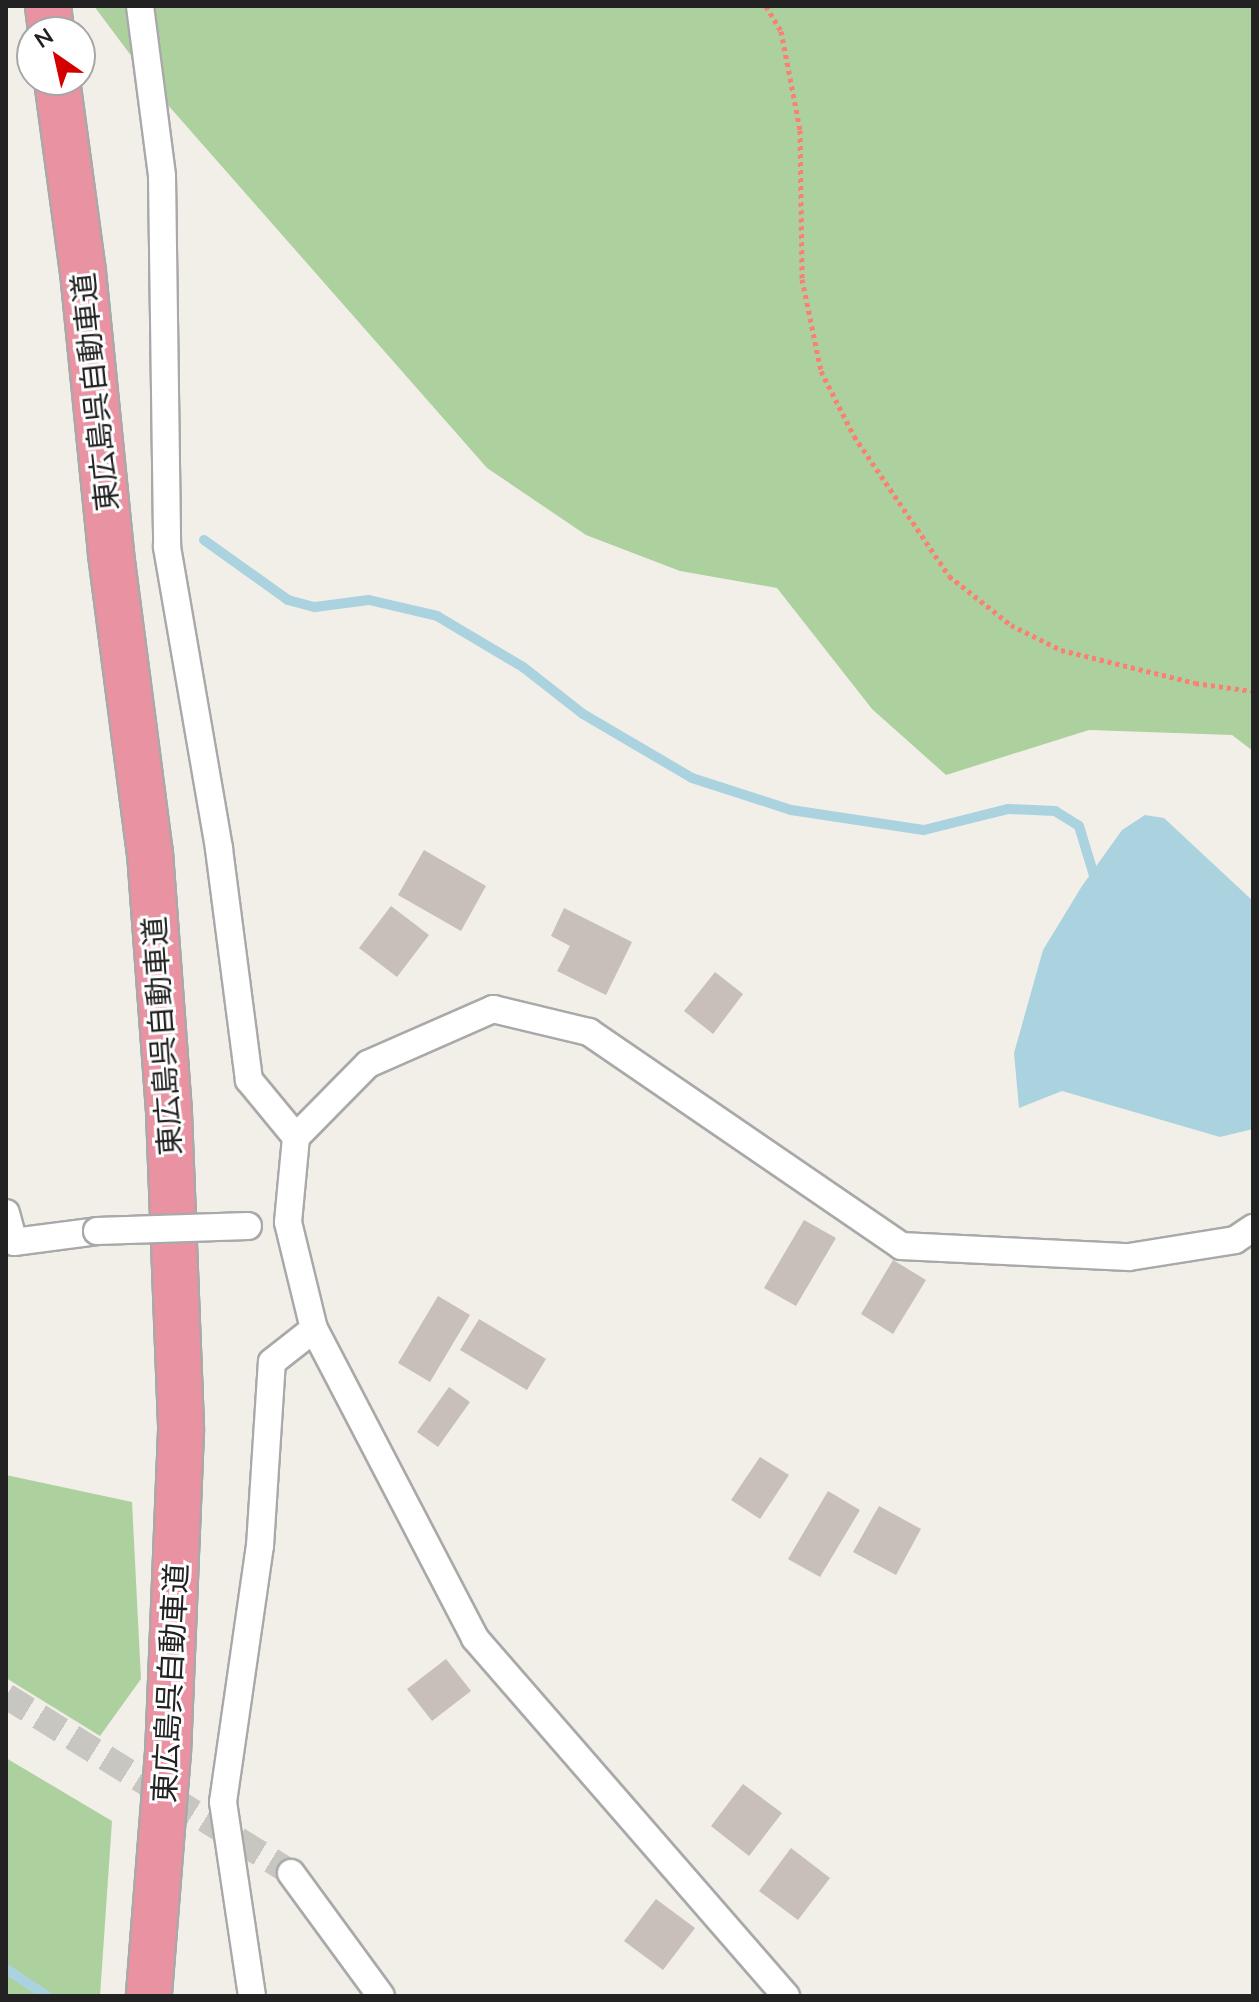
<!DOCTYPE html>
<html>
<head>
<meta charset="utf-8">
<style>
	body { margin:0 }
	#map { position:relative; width:1259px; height:2002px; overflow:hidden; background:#f2efe9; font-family:Mulish,"Noto Sans JP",sans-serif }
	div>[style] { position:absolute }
	.forest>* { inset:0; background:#add19e }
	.water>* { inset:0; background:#aad3df }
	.stream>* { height:10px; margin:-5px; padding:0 5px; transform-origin:5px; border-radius:5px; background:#aad3df }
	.building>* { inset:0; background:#c7bfb8 }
	.street-tunnel>* { height:26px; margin-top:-13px; transform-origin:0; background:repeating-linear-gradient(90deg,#c8c6c1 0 26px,transparent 0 39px) }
	.path>* { height:5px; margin-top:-2.5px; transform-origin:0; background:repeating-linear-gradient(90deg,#fa8072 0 4px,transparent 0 8px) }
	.roads { filter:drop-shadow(2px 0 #a9a9a9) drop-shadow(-2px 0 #a9a9a9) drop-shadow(0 2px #a9a9a9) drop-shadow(0 -2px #a9a9a9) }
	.street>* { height:26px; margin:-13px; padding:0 13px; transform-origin:13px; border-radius:13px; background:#fff }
	.highway>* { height:44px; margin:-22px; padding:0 22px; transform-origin:22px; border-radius:22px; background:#e892a2 }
	.bridges { filter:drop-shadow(2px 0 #a9a9a9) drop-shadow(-2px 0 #a9a9a9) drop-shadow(0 2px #a9a9a9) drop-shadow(0 -2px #a9a9a9) }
	.street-bridge>* { height:26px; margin:-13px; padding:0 13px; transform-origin:13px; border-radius:13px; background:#fff }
	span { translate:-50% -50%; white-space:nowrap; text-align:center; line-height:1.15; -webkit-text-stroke:6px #fff; paint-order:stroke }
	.street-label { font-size:30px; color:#222 }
	.frame { position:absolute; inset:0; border:8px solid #222; pointer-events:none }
	.north { position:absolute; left:16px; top:16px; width:80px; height:80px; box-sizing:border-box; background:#fff; border:2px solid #a7a7a7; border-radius:50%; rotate:326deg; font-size:22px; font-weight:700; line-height:32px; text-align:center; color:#222 }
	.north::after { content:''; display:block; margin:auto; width:28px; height:36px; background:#d40000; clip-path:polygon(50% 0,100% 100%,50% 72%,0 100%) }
</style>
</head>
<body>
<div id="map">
	<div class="forest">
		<div style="clip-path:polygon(94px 6px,1253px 6px,1253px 751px,1232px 735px,1089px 730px,946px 775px,872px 709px,777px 588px,680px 571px,586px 535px,487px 468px,167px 104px)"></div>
		<div style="clip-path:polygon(6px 1475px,132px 1502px,141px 1679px,100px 1736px,6px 1678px)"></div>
		<div style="clip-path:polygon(6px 1758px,112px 1821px,100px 1996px,6px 1996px)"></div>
	</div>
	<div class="water">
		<div style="clip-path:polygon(1145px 815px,1164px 818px,1253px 901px,1253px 1129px,1220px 1137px,1062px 1091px,1019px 1108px,1014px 1053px,1043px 950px,1082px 886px,1122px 830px)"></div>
	</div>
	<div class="stream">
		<div style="left:204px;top:540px;width:103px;rotate:35.5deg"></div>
		<div style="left:288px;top:600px;width:28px;rotate:15deg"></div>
		<div style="left:315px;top:607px;width:54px;rotate:-7.4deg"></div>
		<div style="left:369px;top:600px;width:70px;rotate:13.2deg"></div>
		<div style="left:437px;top:616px;width:100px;rotate:30.7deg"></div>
		<div style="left:523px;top:667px;width:76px;rotate:38.1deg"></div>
		<div style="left:583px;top:714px;width:126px;rotate:30.4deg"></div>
		<div style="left:692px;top:778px;width:104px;rotate:17.9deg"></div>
		<div style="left:791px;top:810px;width:134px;rotate:8.6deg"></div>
		<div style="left:924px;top:830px;width:87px;rotate:-14deg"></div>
		<div style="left:1008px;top:809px;width:47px;rotate:2.4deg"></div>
		<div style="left:1055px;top:811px;width:28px;rotate:32deg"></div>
		<div style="left:1079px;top:826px;width:59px;rotate:73.1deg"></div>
		<div style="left:6px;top:1969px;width:49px;rotate:33.4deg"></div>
	</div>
	<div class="building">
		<div style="clip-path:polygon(424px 850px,486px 886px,461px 931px,398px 895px)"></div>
		<div style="clip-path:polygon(391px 906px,429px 935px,397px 977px,359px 948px)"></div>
		<div style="clip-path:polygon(564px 908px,632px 942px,606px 995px,557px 971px,570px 946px,551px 936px)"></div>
		<div style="clip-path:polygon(715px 972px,743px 994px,713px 1034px,684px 1011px)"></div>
		<div style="clip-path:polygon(804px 1220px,836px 1238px,796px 1306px,764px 1288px)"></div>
		<div style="clip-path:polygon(893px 1260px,926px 1280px,893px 1334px,861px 1314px)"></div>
		<div style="clip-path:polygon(438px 1296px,470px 1315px,430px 1382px,398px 1363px)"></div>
		<div style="clip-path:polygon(479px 1319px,546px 1359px,527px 1390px,460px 1350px)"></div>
		<div style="clip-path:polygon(449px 1387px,470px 1402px,438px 1447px,417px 1432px)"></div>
		<div style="clip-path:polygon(760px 1457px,789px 1475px,760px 1519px,731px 1500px)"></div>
		<div style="clip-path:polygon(828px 1491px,860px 1510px,820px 1577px,788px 1559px)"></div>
		<div style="clip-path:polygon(879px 1506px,921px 1529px,896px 1575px,853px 1552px)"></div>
		<div style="clip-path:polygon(446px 1659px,471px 1691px,432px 1721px,407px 1689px)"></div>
		<div style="clip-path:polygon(743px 1784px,782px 1813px,749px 1856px,711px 1826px)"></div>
		<div style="clip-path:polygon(791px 1848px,830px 1878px,798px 1920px,759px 1891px)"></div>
		<div style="clip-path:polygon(656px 1899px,695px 1928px,663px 1970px,624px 1941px)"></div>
	</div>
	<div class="street-tunnel">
		<div style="left:6px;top:1696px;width:335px;rotate:31.8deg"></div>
	</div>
	<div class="path">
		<div style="left:766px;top:6px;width:29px;rotate:59deg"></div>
		<div style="left:781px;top:31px;width:101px;rotate:79.1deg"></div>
		<div style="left:800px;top:130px;width:149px;rotate:89.2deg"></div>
		<div style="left:802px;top:279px;width:94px;rotate:78.3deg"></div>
		<div style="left:821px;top:371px;width:73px;rotate:63.1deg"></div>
		<div style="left:854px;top:436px;width:169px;rotate:55.8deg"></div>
		<div style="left:949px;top:576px;width:79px;rotate:38.3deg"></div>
		<div style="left:1011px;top:625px;width:56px;rotate:26.6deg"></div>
		<div style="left:1061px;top:650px;width:138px;rotate:13.8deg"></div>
		<div style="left:1195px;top:683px;width:59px;rotate:7.9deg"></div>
	</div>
	<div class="roads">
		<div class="street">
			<div style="left:140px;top:6px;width:171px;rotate:82.6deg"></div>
			<div style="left:162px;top:176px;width:371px;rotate:89.2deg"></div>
			<div style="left:167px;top:547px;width:306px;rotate:80.2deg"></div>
			<div style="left:219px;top:849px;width:233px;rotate:82.6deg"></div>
			<div style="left:249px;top:1080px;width:74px;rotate:50.5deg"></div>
			<div style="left:6px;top:1213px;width:30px;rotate:75deg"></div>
			<div style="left:14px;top:1242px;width:84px;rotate:-7.5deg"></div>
			<div style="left:291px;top:1873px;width:152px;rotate:53.8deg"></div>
			<div style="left:252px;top:1996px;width:196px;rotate:-98.5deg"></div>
			<div style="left:223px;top:1802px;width:259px;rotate:-81.8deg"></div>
			<div style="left:260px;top:1546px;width:184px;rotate:-86.3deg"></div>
			<div style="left:272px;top:1362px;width:53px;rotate:-38.2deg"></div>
			<div style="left:786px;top:1996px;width:474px;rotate:-131deg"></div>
			<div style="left:475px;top:1638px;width:348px;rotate:-117.5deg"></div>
			<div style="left:314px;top:1329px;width:110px;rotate:-103.7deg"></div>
			<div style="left:288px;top:1222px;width:85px;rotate:-84.6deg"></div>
			<div style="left:296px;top:1137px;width:103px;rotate:-45.4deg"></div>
			<div style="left:368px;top:1064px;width:137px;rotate:-23.7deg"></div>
			<div style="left:493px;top:1009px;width:99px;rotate:13.5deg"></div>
			<div style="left:589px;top:1032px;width:378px;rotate:34.4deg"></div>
			<div style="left:901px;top:1246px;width:228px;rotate:2.8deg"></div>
			<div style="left:1129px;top:1257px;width:107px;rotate:-9.1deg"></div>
			<div style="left:1235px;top:1240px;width:22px;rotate:-34deg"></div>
		</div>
		<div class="highway">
			<div style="left:48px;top:6px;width:26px;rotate:83deg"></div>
			<div style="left:57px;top:80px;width:194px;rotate:82.3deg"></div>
			<div style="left:83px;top:272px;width:283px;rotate:84.3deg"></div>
			<div style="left:111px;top:554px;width:302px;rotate:82.6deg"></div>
			<div style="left:150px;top:853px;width:261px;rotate:85.8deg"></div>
			<div style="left:169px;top:1113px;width:318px;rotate:87.8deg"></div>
			<div style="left:181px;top:1431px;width:321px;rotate:92.3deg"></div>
			<div style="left:168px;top:1752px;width:245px;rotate:94.5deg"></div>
		</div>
	</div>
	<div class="bridges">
		<div class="street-bridge">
			<div style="left:97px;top:1231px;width:151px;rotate:-1.9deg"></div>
		</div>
	</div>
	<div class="street-label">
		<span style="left:95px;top:392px;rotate:-96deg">東広島呉自動車道</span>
		<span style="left:162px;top:1036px;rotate:-94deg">東広島呉自動車道</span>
		<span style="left:170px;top:1683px;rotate:-87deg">東広島呉自動車道</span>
	</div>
	<div class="frame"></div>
	<div class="north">N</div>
</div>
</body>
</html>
